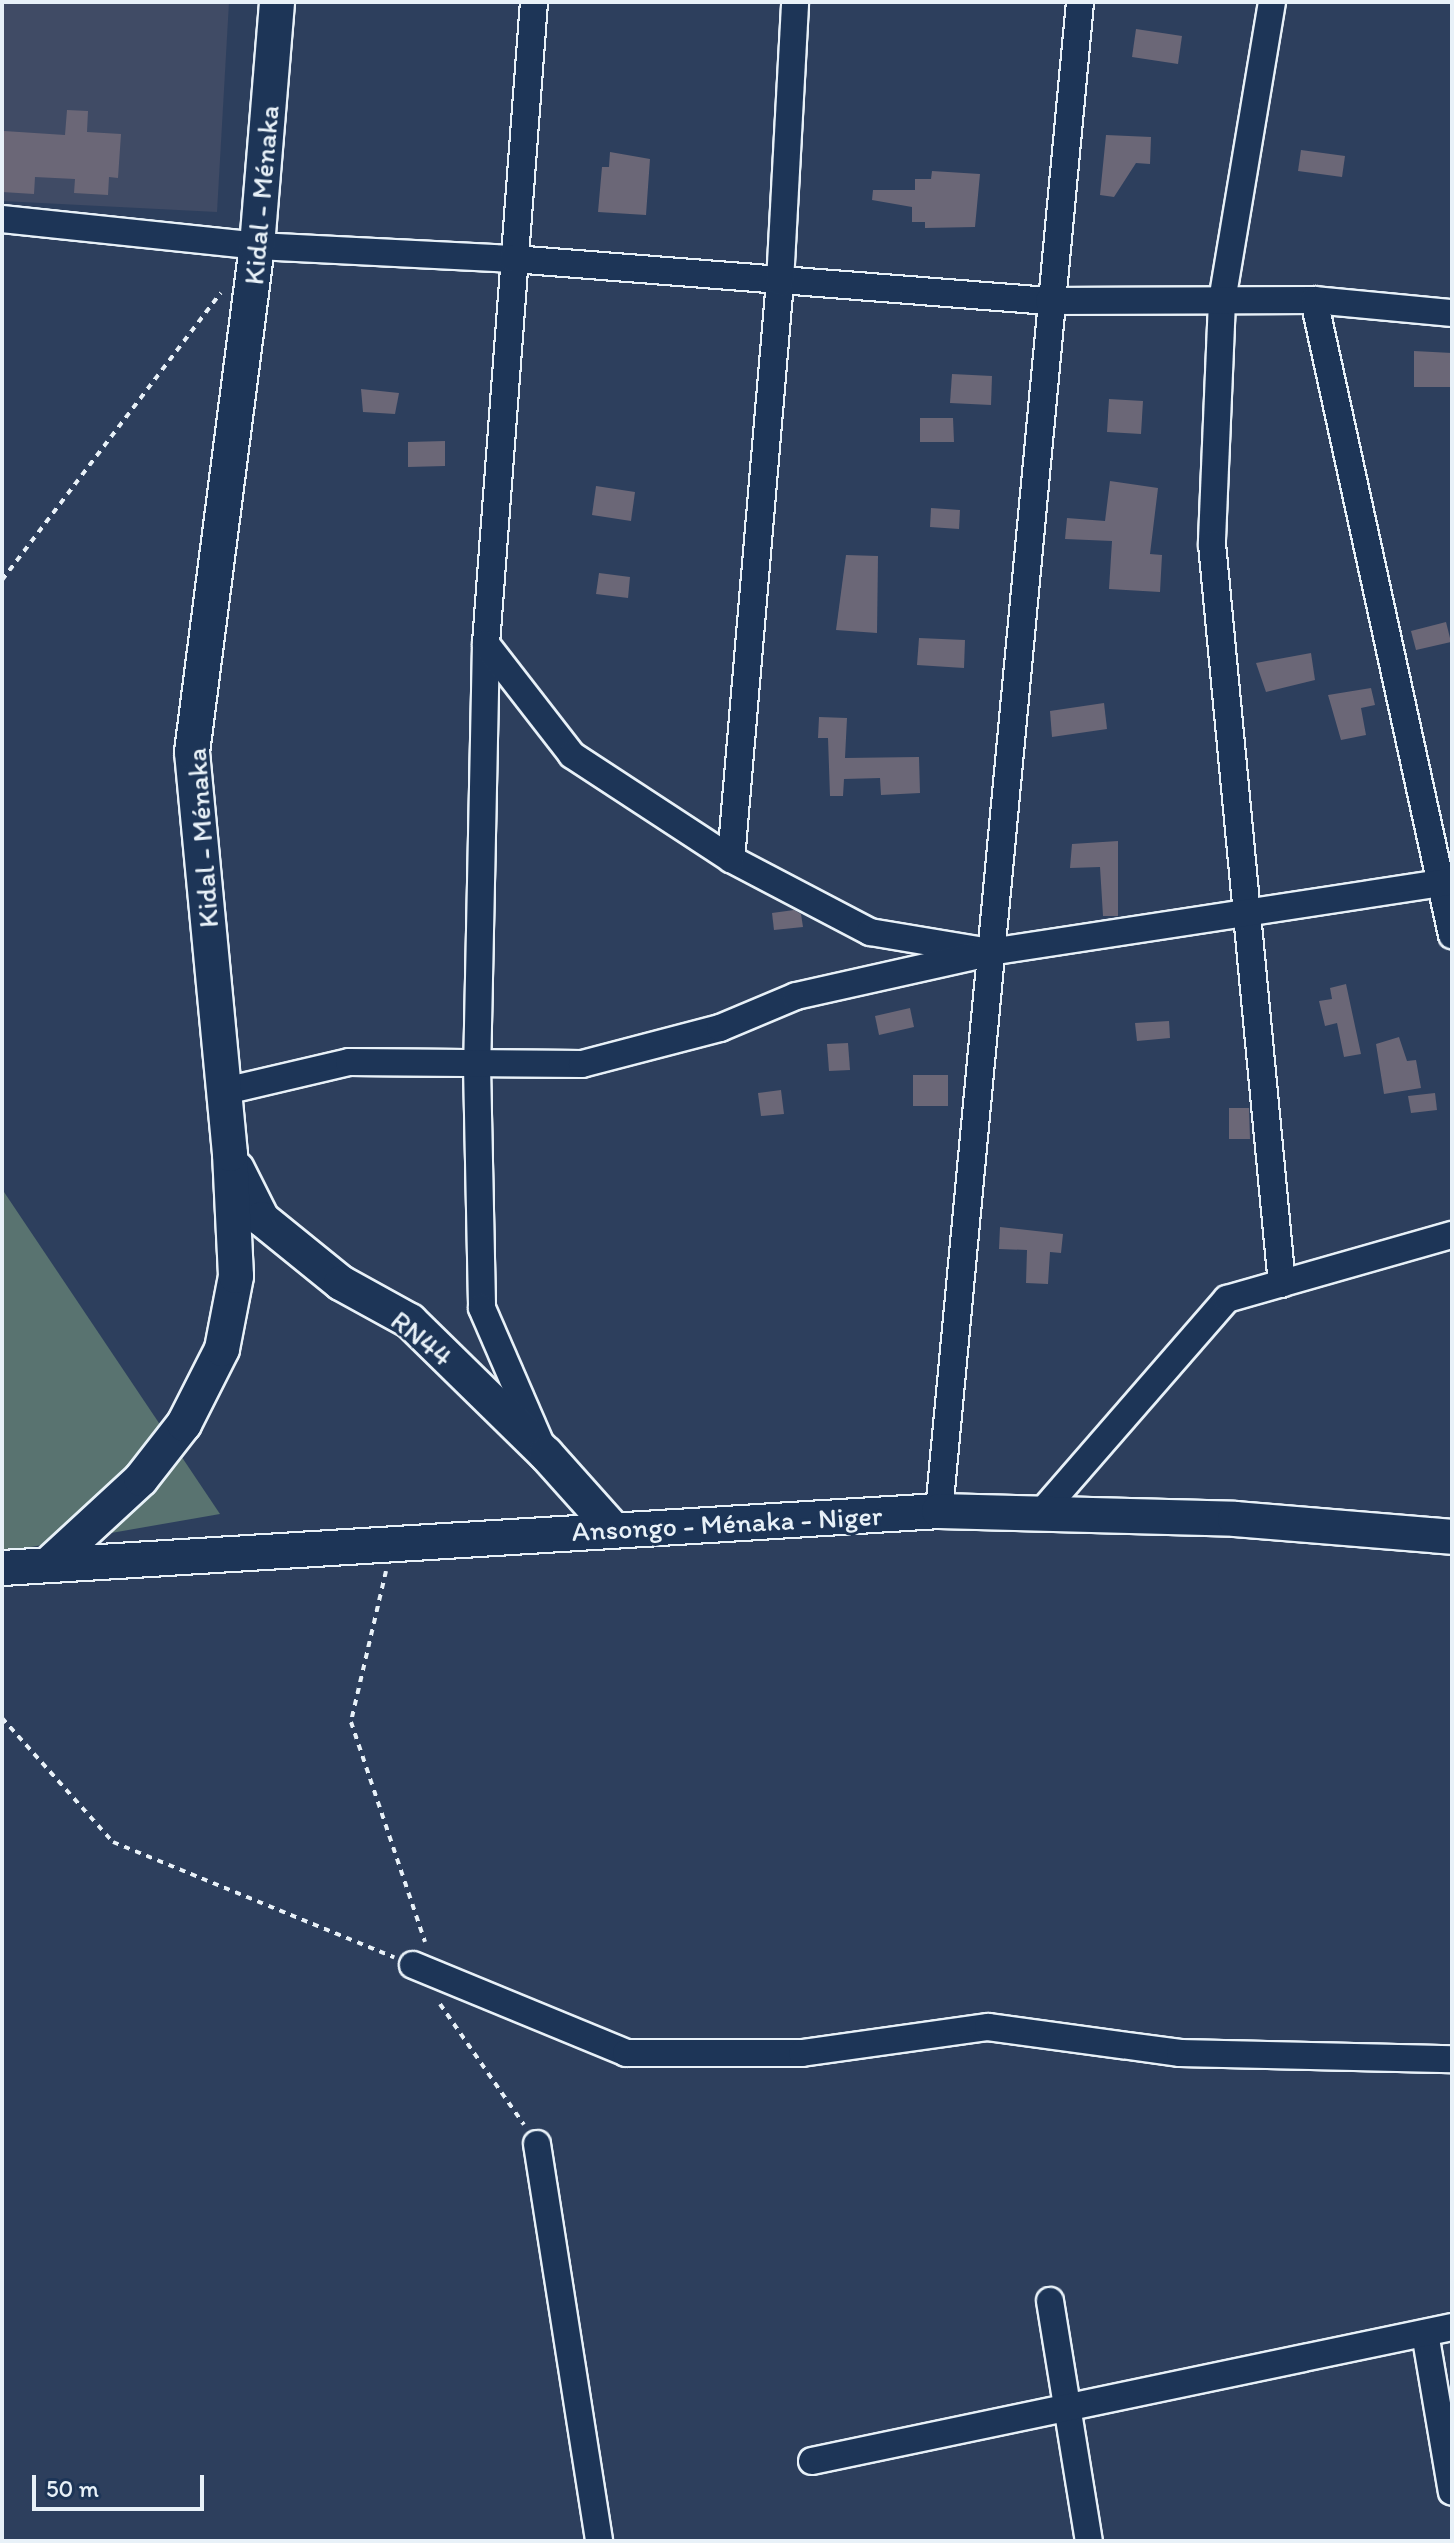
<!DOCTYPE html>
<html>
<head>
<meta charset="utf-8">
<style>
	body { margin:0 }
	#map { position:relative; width:1454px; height:2543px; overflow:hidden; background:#2d3f5d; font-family:Itim,sans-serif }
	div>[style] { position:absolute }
	.built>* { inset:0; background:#404b65 }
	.green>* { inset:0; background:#597370 }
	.building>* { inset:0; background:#6b6777 }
	.path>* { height:4px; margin-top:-2px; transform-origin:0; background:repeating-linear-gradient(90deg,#e8f1f8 0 6px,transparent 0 12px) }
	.roads { filter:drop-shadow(2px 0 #e8f1f8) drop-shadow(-2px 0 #e8f1f8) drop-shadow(0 2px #e8f1f8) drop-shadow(0 -2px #e8f1f8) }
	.minor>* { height:26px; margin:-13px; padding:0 13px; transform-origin:13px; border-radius:13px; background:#1d3557 }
	.major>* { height:34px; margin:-17px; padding:0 17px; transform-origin:17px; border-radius:17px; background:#1d3557 }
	span { translate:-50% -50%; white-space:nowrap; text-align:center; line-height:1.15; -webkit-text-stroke:6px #1d3557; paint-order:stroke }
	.street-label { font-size:28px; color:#e8f1f8 }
	.frame { position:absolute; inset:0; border:4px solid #e8f1f8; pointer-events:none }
	.scale { position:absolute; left:32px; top:2475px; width:172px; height:36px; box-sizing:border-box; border:4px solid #e8f1f8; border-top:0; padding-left:10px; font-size:24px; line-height:28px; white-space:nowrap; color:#e8f1f8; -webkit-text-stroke:6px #1d3557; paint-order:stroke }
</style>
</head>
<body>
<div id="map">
	<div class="built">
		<div style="clip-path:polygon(2px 2px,229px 2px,217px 212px,2px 201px)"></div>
	</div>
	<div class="green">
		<div style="clip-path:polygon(2px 1189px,220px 1514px,2px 1552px)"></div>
	</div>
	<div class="building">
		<div style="clip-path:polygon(1136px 29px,1182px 36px,1178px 64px,1132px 57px)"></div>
		<div style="clip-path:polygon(67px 110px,88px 111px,87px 132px,121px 134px,118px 178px,109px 177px,108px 195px,74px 193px,75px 179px,35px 177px,34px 194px,2px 192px,4px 131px,65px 135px)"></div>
		<div style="clip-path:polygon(1106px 135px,1151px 137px,1150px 164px,1136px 163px,1114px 197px,1100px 195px)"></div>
		<div style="clip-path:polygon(1301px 150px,1345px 156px,1342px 177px,1298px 171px)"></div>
		<div style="clip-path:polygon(610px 152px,650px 159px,646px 215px,598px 212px,602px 167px,609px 167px)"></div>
		<div style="clip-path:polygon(932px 171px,980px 174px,975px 227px,925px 228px,925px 222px,912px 222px,912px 207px,872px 200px,873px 190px,915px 190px,915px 179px,931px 179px)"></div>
		<div style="clip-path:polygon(1414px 351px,1452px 353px,1452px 387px,1414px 387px)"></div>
		<div style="clip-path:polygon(952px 374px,992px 376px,991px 405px,950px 403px)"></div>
		<div style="clip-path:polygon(361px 389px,399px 393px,395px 414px,363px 412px)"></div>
		<div style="clip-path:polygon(1109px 399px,1143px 401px,1141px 434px,1107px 432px)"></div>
		<div style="clip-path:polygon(920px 418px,953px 418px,954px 442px,920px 442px)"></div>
		<div style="clip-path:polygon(445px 441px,445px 466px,408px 467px,408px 442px)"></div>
		<div style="clip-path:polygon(1110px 481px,1158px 488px,1150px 554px,1162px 555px,1160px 592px,1109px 589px,1112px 541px,1065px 539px,1067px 518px,1105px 521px)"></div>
		<div style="clip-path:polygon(596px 486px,635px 492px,631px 521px,592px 515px)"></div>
		<div style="clip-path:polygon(931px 508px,960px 510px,959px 529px,930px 527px)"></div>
		<div style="clip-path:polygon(846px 555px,878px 556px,877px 633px,836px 630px)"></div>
		<div style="clip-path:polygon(599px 573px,630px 577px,628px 598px,596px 594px)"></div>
		<div style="clip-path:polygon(1446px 622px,1451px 642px,1416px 650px,1411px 631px)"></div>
		<div style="clip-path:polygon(919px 638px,965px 640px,964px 668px,917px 665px)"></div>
		<div style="clip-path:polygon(1311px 653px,1315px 680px,1266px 692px,1256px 663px)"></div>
		<div style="clip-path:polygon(1371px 688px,1375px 705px,1361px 708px,1366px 735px,1341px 740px,1328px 695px)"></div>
		<div style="clip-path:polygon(1104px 703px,1107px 729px,1052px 737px,1050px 711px)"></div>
		<div style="clip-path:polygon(819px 717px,847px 718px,845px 758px,919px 757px,920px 793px,881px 795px,880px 778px,844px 779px,843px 796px,830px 796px,828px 738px,818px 738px)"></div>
		<div style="clip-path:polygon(1118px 841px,1118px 916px,1103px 916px,1100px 867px,1070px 868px,1072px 844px)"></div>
		<div style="clip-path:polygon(794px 910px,801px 914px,803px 927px,774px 930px,772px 913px)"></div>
		<div style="clip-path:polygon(1346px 984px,1361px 1054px,1344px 1057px,1337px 1023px,1325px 1026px,1319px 1001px,1332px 999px,1330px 988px)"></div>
		<div style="clip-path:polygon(910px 1008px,914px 1027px,879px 1035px,875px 1016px)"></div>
		<div style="clip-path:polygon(1169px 1021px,1170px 1038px,1137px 1041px,1135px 1023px)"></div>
		<div style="clip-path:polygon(1399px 1037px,1407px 1061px,1416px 1060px,1421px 1088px,1384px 1094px,1376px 1044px)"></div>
		<div style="clip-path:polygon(848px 1043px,850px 1070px,829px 1071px,827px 1044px)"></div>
		<div style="clip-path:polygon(913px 1075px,948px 1075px,948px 1106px,913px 1106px)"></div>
		<div style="clip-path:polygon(781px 1090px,784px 1114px,761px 1116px,758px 1093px)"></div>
		<div style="clip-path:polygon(1435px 1093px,1437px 1110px,1411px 1113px,1408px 1096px)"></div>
		<div style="clip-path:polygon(1229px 1108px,1249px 1108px,1250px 1139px,1229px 1139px)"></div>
		<div style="clip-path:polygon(1000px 1227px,1063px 1234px,1061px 1253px,1050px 1252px,1048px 1284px,1026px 1283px,1027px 1250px,999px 1249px)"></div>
	</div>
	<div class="path">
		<div style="left:2px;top:580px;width:361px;rotate:-52.7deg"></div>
		<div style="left:386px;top:1571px;width:155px;rotate:103.1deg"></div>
		<div style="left:351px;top:1722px;width:232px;rotate:71.4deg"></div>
		<div style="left:2px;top:1718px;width:166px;rotate:48.2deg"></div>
		<div style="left:113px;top:1842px;width:304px;rotate:22.3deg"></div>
		<div style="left:440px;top:2004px;width:147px;rotate:55.2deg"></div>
	</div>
	<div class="roads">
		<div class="minor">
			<div style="left:534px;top:2px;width:644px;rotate:94.28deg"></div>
			<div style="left:486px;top:644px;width:422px;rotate:91.2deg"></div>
			<div style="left:477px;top:1066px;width:242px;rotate:88.8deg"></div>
			<div style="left:482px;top:1308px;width:144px;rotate:66.6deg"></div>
			<div style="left:1272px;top:2px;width:303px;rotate:99.5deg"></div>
			<div style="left:1222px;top:301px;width:243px;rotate:92.4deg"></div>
			<div style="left:1212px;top:544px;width:743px;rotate:84.6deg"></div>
			<div style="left:2px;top:219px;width:256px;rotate:6deg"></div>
			<div style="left:257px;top:246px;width:256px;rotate:2.9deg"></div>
			<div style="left:513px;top:259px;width:538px;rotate:4.48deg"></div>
			<div style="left:1049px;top:301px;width:265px;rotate:-0.2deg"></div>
			<div style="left:1314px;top:300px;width:139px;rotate:5.4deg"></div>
			<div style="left:1314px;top:300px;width:650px;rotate:77.74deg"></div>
			<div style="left:486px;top:644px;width:140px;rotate:52.2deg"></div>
			<div style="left:572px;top:755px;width:190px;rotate:33.2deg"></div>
			<div style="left:731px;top:859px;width:157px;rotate:27.7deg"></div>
			<div style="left:870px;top:932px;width:122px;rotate:9.5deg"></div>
			<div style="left:990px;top:952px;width:467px;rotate:-8.7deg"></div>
			<div style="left:731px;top:859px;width:579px;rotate:-85.15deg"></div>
			<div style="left:780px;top:282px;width:280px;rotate:-86.9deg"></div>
			<div style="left:221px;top:1092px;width:131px;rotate:-13.2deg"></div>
			<div style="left:349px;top:1062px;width:233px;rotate:0.5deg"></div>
			<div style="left:582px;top:1064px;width:143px;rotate:-14.6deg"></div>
			<div style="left:720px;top:1028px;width:82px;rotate:-22.8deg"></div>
			<div style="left:796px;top:996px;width:183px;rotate:-12.6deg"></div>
			<div style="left:939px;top:1511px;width:1516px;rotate:-84.66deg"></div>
			<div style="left:1040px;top:1514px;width:285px;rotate:-49deg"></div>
			<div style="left:1227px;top:1299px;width:234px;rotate:-15.9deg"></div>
			<div style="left:413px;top:1965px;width:230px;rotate:22.4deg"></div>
			<div style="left:626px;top:2053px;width:176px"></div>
			<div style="left:802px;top:2053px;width:188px;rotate:-8deg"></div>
			<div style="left:988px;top:2027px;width:194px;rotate:7.7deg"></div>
			<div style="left:1180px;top:2053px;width:272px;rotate:1.3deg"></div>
			<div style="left:537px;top:2144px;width:402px;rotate:81.1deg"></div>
			<div style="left:1050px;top:2301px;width:243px;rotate:80.8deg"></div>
			<div style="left:1425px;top:2333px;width:161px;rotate:80.4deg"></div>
			<div style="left:812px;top:2461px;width:654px;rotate:-11.83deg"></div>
		</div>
		<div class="major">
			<div style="left:237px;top:1169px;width:56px;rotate:63.4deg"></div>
			<div style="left:262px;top:1219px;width:102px;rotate:39deg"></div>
			<div style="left:341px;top:1283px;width:79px;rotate:28.8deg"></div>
			<div style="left:410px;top:1321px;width:190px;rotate:44.4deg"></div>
			<div style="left:546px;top:1454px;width:102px;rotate:48.2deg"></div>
			<div style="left:49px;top:1564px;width:125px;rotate:-42.7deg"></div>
			<div style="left:141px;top:1479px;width:70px;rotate:-52deg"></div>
			<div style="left:184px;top:1424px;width:84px;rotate:-63.1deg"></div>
			<div style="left:222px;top:1349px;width:74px;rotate:-79.1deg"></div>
			<div style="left:236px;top:1276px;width:122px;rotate:-92.8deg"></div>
			<div style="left:230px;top:1154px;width:404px;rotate:-95.4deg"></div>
			<div style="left:192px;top:752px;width:510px;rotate:-82.68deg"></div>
			<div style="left:257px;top:246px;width:245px;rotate:-85.3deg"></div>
			<div style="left:2px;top:1568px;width:939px;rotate:-3.48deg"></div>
			<div style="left:939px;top:1511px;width:296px;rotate:1.5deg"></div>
			<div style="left:1235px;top:1519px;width:218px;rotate:4.7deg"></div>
		</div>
	</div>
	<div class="street-label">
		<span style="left:261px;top:195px;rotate:-85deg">Kidal - Ménaka</span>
		<span style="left:202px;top:838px;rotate:-94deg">Kidal - Ménaka</span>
		<span style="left:422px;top:1338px;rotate:39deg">RN44</span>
		<span style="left:727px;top:1523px;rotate:-3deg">Ansongo - Ménaka - Niger</span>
	</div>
	<div class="frame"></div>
	<div class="scale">50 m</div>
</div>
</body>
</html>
